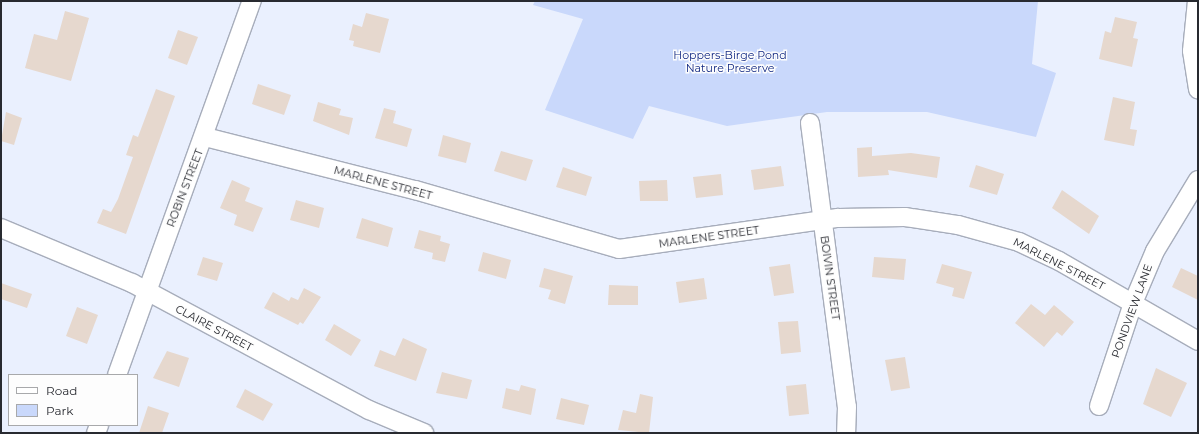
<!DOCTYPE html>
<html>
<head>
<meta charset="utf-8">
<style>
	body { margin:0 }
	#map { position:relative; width:1199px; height:434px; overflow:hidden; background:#eaf0fe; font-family:Montserrat,sans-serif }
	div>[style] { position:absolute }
	.green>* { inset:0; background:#c9d8fb }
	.building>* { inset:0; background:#e6d8ce }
	.roads { filter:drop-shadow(1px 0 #a7adbb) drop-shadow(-1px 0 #a7adbb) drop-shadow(0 1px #a7adbb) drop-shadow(0 -1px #a7adbb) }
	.minor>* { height:18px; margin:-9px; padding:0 9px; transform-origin:9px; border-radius:9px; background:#fff }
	span { translate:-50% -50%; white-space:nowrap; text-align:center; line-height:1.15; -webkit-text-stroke:3px #fdfdfd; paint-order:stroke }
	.park-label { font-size:11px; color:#112883 }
	.street-label { font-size:11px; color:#282a30 }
	.frame { position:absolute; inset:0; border:2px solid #282a30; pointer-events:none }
	.legend { position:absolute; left:8px; top:374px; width:130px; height:52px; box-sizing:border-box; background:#fdfdfd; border:1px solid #a8a9ab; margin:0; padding:5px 7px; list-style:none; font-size:12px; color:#282a30 }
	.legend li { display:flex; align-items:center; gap:8px; height:20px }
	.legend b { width:20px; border:1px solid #a8a9ab }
</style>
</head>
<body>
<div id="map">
	<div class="green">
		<div style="clip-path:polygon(535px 1px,1038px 1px,1032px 64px,1056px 73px,1036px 137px,927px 112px,827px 112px,727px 126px,649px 106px,633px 139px,545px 110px,583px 19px,533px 5px)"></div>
	</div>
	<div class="building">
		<div style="clip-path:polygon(65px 11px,89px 18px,71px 81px,25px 68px,34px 34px,57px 40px)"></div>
		<div style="clip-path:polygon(366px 13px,389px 19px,380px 53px,353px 46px,354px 41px,349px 40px,353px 24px,362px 27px)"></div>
		<div style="clip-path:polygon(1115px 17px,1137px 22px,1133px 38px,1138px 39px,1132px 67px,1099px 59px,1105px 31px,1111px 33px)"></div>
		<div style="clip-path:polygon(178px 30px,198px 37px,187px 65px,168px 58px)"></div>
		<div style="clip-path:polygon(258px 84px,291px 95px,284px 115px,252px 104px)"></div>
		<div style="clip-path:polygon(156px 89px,175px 96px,126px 234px,97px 223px,103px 209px,111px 212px,118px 199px,133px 157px,126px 155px,133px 135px,138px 137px)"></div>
		<div style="clip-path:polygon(1113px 97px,1135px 102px,1130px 129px,1137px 130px,1134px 146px,1104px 140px)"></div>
		<div style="clip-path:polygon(318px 102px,341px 109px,339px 115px,353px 118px,349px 135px,313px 121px)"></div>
		<div style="clip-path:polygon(384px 108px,396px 111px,393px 123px,412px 129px,407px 147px,375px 138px)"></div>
		<div style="clip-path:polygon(6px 112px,22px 118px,14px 145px,1px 141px)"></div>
		<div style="clip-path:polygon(443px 135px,471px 143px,466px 163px,438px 156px)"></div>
		<div style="clip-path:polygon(872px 147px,872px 156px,911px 153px,940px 157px,937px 178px,888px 170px,889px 175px,858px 177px,857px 148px)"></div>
		<div style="clip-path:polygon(501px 151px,533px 160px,526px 181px,494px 171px)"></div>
		<div style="clip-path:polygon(976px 165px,1004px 174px,997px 195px,969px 187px)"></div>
		<div style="clip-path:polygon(781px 166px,784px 186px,754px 190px,751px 170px)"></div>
		<div style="clip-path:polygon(563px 167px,592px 177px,586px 196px,556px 187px)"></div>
		<div style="clip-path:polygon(721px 174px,723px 195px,696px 198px,693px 177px)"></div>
		<div style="clip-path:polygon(232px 180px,250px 188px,245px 201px,263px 208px,253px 232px,234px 225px,237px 215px,220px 208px)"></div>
		<div style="clip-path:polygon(667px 180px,668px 201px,640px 201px,639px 181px)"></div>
		<div style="clip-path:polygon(1062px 190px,1099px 216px,1089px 234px,1052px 208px)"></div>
		<div style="clip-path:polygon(296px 200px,324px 208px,319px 228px,290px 220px)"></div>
		<div style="clip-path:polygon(362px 218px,393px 228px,388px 247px,356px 238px)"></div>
		<div style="clip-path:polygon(419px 230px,441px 236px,440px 241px,450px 244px,445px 262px,432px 259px,433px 253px,414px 248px)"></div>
		<div style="clip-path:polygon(483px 252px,511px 260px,506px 279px,478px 271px)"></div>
		<div style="clip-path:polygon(203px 257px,223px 263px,217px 281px,197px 275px)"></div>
		<div style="clip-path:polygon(874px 257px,906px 259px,904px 280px,872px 277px)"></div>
		<div style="clip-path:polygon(790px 264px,794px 293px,774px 296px,769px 267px)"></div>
		<div style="clip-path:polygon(942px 264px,972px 272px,964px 299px,952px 296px,954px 288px,936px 283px)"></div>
		<div style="clip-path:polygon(544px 268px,573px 276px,565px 304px,548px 299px,551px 290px,539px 287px)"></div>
		<div style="clip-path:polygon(1181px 268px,1198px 276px,1198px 300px,1172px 287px)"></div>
		<div style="clip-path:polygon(704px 278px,707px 299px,679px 303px,676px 282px)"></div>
		<div style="clip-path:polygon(1px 283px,32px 294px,27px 308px,1px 299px)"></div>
		<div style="clip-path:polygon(609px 285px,638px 286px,638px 305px,608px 305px)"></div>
		<div style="clip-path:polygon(304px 288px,321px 297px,303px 324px,300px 322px,298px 325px,264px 308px,273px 292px,289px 301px,291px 297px,298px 300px)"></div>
		<div style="clip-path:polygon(1031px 304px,1045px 315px,1054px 305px,1074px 322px,1062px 336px,1057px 332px,1044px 347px,1015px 323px)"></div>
		<div style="clip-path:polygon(77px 307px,98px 315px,87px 344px,66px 336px)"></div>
		<div style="clip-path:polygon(798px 321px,801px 352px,781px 354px,778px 322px)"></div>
		<div style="clip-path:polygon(334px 324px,361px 340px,351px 356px,325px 340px)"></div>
		<div style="clip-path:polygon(403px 338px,427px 349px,416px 381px,374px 366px,380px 350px,395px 356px)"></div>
		<div style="clip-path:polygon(167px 351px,189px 358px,179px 387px,153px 378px)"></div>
		<div style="clip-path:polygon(905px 357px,910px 388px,891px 391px,885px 360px)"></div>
		<div style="clip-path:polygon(1156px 368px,1187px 383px,1171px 417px,1143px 404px)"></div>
		<div style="clip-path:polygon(442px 372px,472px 380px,467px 399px,436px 393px)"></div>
		<div style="clip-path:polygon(806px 384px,809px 414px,789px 416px,786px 386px)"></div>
		<div style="clip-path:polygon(521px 385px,536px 389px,531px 415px,502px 408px,506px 388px,519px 391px)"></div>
		<div style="clip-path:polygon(245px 389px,273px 404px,263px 421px,236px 407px)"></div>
		<div style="clip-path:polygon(640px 394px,653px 397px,649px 433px,618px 430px,623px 410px,636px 413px)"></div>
		<div style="clip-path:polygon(561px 398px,589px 405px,584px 425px,556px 419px)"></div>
		<div style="clip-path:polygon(148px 406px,169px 413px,162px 433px,139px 433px)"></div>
	</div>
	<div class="roads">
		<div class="minor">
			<div style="left:1197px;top:1px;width:50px;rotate:95.7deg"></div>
			<div style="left:1192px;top:51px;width:39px;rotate:81deg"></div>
			<div style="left:810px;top:123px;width:286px;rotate:82.6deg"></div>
			<div style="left:847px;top:407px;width:26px;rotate:92deg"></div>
			<div style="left:205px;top:137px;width:217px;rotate:14.2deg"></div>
			<div style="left:415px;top:190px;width:212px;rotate:16.1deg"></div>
			<div style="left:619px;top:249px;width:221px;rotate:-8.1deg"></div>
			<div style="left:838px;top:218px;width:67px;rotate:-0.9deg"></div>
			<div style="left:905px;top:217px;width:54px;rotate:8.6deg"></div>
			<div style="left:958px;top:225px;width:63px;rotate:15.6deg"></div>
			<div style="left:1019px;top:242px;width:44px;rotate:25.4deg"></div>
			<div style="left:1059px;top:261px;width:160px;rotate:29.9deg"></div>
			<div style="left:1px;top:228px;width:142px;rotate:22.8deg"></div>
			<div style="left:132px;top:283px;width:269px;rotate:28.2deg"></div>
			<div style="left:369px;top:410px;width:60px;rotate:22.7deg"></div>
			<div style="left:117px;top:375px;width:398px;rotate:-70.2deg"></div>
			<div style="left:1099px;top:406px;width:108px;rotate:-71.7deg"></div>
			<div style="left:1133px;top:303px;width:56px;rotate:-67.1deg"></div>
			<div style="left:1155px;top:251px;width:83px;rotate:-58.8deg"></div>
			<div style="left:96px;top:433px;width:9px;rotate:-69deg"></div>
		</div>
	</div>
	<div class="park-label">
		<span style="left:730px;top:62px">Hoppers-Birge Pond<br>Nature Preserve</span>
	</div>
	<div class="street-label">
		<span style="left:383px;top:183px;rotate:15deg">MARLENE STREET</span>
		<span style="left:185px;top:188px;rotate:-69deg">ROBIN STREET</span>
		<span style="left:709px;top:237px;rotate:-8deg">MARLENE STREET</span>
		<span style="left:1059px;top:264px;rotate:27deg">MARLENE STREET</span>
		<span style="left:830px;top:278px;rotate:82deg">BOIVIN STREET</span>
		<span style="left:1132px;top:311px;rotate:-70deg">PONDVIEW LANE</span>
		<span style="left:214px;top:328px;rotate:28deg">CLAIRE STREET</span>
	</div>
	<div class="frame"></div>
	<ul class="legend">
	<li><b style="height:5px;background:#fff"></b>Road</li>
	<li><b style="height:11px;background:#c9d8fb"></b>Park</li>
	</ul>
</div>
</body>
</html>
